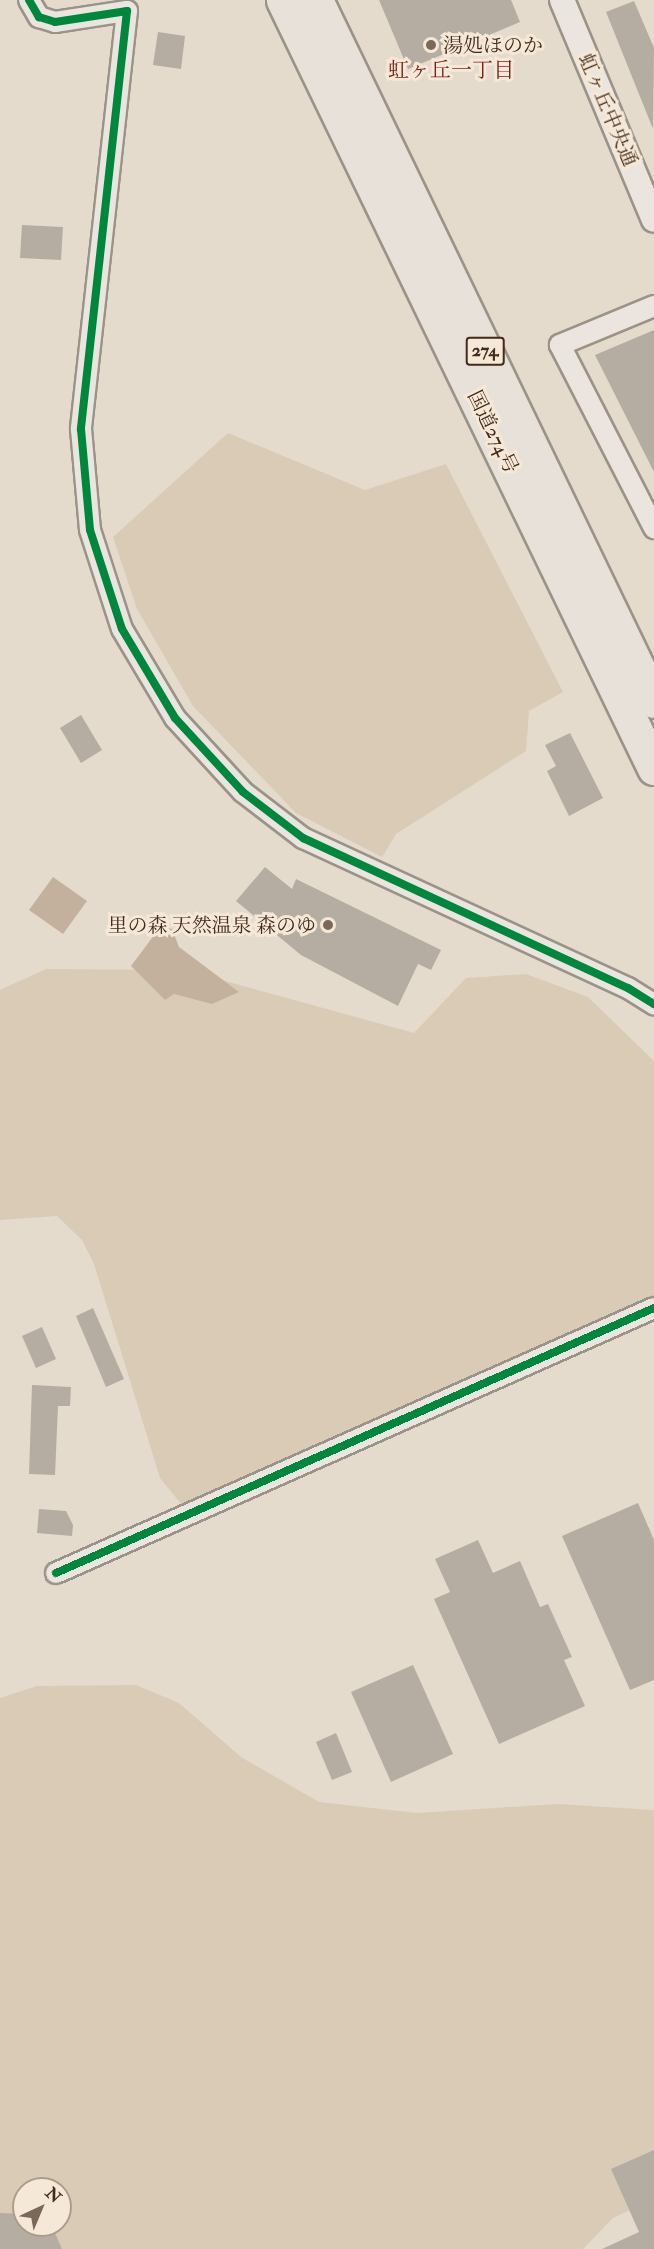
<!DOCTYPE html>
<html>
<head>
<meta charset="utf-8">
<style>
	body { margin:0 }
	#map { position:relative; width:654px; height:2249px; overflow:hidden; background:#e4dbcc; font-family:"IM FELL Double Pica","Noto Serif JP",serif }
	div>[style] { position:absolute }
	.green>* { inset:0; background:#dacbb7 }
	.water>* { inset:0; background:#c3b19d }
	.building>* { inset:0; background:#b5ada2 }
	.roads { filter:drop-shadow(2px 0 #9b9388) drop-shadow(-2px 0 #9b9388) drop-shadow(0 2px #9b9388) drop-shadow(0 -2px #9b9388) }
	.minor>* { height:20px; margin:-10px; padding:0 10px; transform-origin:10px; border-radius:10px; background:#eae5de }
	.tertiary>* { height:24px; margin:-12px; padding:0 12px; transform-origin:12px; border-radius:12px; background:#eae5de }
	.trunk>* { height:33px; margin:-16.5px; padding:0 16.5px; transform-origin:16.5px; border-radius:16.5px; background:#e7e1d9 }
	.cycleway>* { height:8px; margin:-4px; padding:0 4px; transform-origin:4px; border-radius:4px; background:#00873e }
	.dots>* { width:16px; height:16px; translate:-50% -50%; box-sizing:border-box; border:3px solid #f5e8d7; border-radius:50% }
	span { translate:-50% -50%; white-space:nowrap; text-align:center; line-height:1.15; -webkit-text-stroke:6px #f5e8d7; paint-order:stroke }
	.shield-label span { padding:2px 4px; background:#f5e8d7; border:2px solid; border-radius:4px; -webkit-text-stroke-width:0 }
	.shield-label { font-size:18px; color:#432a19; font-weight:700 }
	.poi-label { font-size:20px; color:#432a19 }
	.left { translate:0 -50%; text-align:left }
	.right { translate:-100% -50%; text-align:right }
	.street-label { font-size:20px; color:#432a19 }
	.neighbourhood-label { font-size:21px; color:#7a1f14 }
	.north { position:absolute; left:12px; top:2177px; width:60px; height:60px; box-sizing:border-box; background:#f5e8d7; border:2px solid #ae9c8b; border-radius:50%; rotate:44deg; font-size:16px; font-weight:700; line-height:24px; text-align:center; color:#432a19 }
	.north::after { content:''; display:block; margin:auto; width:21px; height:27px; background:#7b6858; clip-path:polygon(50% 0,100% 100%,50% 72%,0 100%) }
</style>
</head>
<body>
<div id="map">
	<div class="green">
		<div style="clip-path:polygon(228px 433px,365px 490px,446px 464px,563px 692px,529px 711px,526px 751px,396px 834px,382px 857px,296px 813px,193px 706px,137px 609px,113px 537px)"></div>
		<div style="clip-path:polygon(46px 969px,185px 970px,414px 1033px,466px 978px,526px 974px,588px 997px,654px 1061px,654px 1296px,368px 1425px,225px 1499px,182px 1505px,160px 1478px,94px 1264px,82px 1240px,57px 1216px,0 1220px,0 990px)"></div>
		<div style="clip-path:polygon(evenodd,136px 1685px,179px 1703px,241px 1757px,319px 1802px,417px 1813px,559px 1804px,654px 1810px,654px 2199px,613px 2218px,583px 2249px,0 2249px,0 1698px,37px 1686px,136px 1685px,24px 2189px,60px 2189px,60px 2225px,24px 2225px,24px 2189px)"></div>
	</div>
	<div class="water">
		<div style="clip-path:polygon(53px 877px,87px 901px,63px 934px,29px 910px)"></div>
		<div style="clip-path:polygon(161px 926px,172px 929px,179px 947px,239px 992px,212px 1004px,174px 994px,165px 1000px,131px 966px)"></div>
	</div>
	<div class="building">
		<div style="clip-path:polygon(379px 0,511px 0,520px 22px,408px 69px)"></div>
		<div style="clip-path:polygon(634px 1px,654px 48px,653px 129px,606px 12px)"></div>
		<div style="clip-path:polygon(158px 32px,185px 36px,181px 69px,153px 65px)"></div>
		<div style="clip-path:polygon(22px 225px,63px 227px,61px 260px,20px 258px)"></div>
		<div style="clip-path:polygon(654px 330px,654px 472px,595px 355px)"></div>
		<div style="clip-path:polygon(81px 715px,102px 750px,81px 763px,60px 728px)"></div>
		<div style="clip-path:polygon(570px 733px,603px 798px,569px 816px,547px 771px,556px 766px,545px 745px)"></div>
		<div style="clip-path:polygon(265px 867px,292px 889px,296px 879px,441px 950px,431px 970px,418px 964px,398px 1006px,301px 955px,236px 901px)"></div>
		<div style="clip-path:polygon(93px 1308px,124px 1379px,106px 1387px,76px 1316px)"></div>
		<div style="clip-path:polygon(42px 1327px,56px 1359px,36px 1368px,22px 1336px)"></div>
		<div style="clip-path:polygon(32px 1385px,71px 1387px,70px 1406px,58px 1406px,55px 1475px,29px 1474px)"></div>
		<div style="clip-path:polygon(638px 1503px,654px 1540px,654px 1680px,630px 1690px,562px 1536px)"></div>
		<div style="clip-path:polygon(39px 1509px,66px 1511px,73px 1525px,72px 1536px,37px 1533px)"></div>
		<div style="clip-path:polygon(478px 1540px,493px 1573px,520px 1561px,540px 1607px,548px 1604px,572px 1657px,564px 1660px,585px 1706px,499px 1744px,434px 1599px,450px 1592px,435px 1559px)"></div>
		<div style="clip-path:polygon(413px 1665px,453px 1754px,391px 1782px,351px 1692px)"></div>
		<div style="clip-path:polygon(336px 1733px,352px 1772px,332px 1780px,316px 1742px)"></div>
		<div style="clip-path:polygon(654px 2150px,654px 2249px,602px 2249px,639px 2232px,611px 2169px)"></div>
		<div style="clip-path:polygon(0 2213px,24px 2214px,24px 2225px,45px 2225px,55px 2233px,62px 2249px,0 2249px)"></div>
	</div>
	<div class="roads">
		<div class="minor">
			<div style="left:29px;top:0;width:20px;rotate:60deg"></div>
			<div style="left:39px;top:17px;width:17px;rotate:17deg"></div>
			<div style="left:55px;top:22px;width:73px;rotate:-8.7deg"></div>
			<div style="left:127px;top:11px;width:421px;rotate:96.3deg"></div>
			<div style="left:81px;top:429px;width:101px;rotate:84.9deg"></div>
			<div style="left:90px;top:530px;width:104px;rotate:72.1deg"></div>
			<div style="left:122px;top:629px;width:104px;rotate:59.2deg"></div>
			<div style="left:175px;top:718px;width:100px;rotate:47.4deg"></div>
			<div style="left:243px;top:792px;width:76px;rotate:37.5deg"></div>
			<div style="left:303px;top:838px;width:358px;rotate:24.8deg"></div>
			<div style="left:628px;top:988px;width:31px;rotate:32deg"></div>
			<div style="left:654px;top:306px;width:102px;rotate:157.5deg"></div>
			<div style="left:560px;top:345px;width:206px;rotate:62.8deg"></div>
			<div style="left:56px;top:1573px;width:654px;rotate:-23.9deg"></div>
		</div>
		<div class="tertiary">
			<div style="left:562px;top:0;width:238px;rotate:67.3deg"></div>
		</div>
		<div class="trunk">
			<div style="left:283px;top:0;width:853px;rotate:64.22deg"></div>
			<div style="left:316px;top:0;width:778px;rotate:64.26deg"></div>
		</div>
	</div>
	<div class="cycleway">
		<div style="left:29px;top:0;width:20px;rotate:60deg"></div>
		<div style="left:39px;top:17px;width:17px;rotate:17deg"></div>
		<div style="left:55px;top:22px;width:73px;rotate:-8.7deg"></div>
		<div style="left:127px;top:11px;width:421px;rotate:96.3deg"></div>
		<div style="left:81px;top:429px;width:101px;rotate:84.9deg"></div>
		<div style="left:90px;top:530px;width:104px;rotate:72.1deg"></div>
		<div style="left:122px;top:629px;width:104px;rotate:59.2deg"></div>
		<div style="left:175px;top:718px;width:100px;rotate:47.4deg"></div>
		<div style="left:243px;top:792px;width:76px;rotate:37.5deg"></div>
		<div style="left:303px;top:838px;width:358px;rotate:24.8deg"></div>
		<div style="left:628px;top:988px;width:31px;rotate:32deg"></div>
		<div style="left:56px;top:1573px;width:654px;rotate:-23.9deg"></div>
	</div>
	<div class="dots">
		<div style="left:431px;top:45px;background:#7b6858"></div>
		<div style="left:328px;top:925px;background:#7b6858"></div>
	</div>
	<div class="shield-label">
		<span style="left:485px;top:351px">274</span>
	</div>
	<div class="poi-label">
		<span class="left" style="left:443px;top:45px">湯処ほのか</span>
		<span class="right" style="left:316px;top:925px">里の森 天然温泉 森のゆ</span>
	</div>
	<div class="street-label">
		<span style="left:608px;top:110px;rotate:67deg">虹ヶ丘中央通</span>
		<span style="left:493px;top:432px;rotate:64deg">国道274号</span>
	</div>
	<div class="neighbourhood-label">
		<span style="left:451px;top:71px">虹ヶ丘一丁目</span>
	</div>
	<div class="north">N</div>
</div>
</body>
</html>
